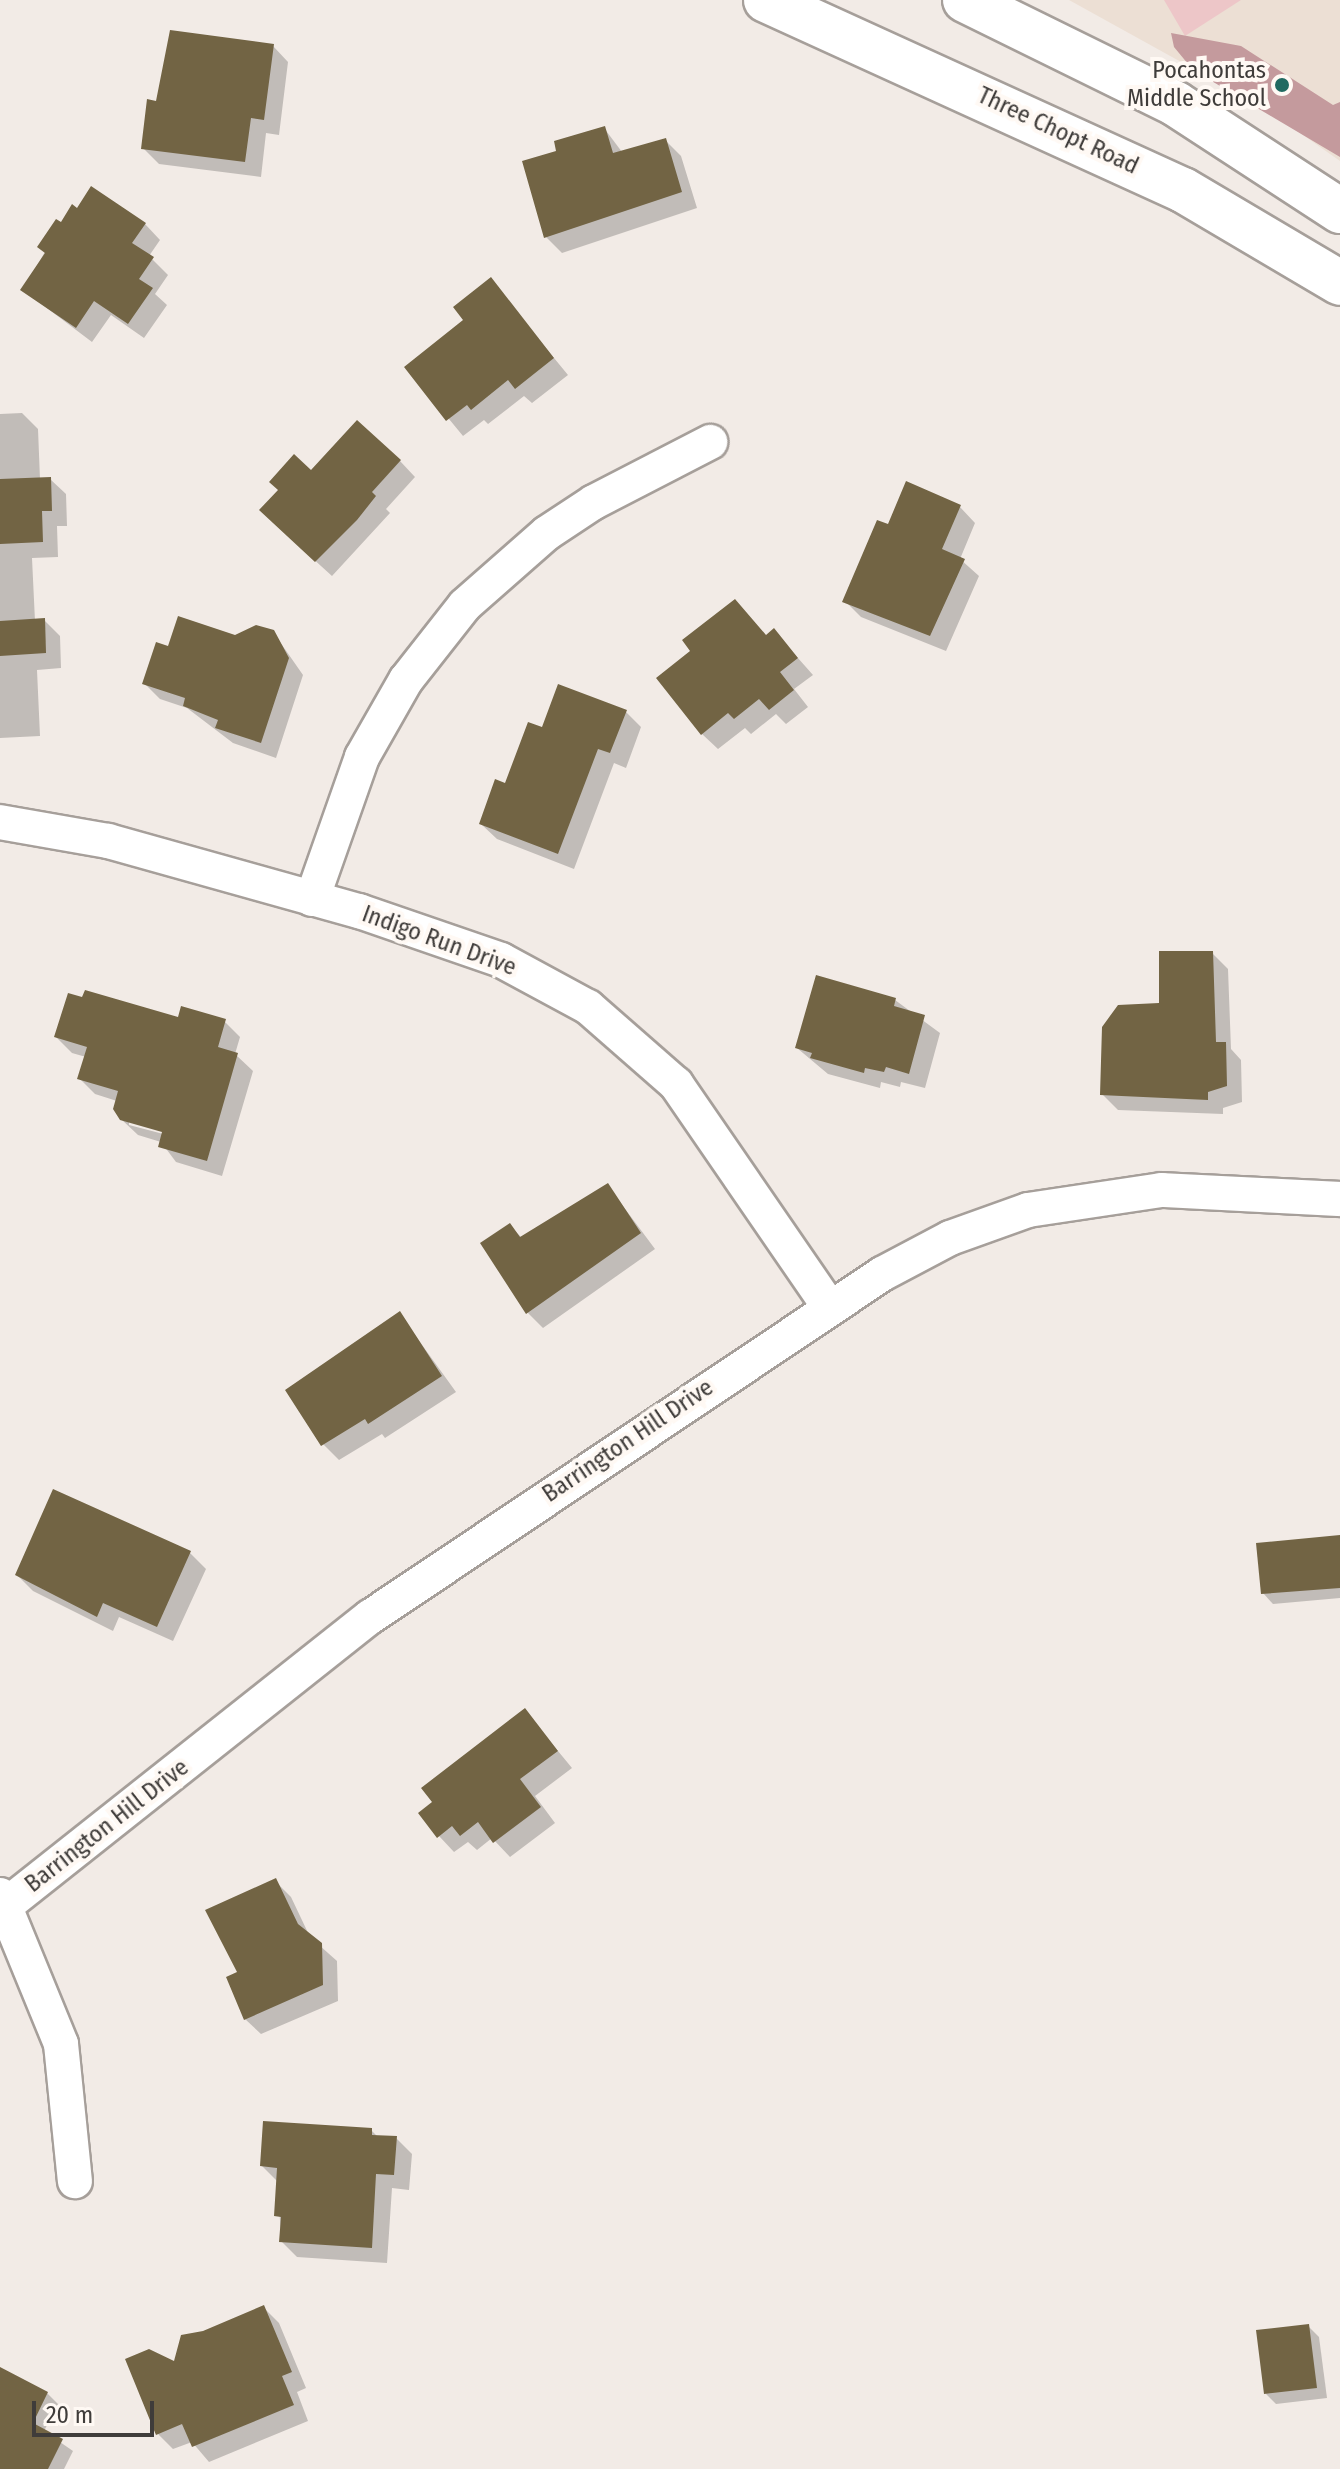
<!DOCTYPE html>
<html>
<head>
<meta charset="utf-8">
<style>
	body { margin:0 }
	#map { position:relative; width:1340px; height:2469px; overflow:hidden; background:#f2ebe6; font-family:"Fira Sans Condensed",sans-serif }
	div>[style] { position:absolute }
	.built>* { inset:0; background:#ecdfd4 }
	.green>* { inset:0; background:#edc6c8 }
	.forest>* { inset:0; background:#c49a9d }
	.shadow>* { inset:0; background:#0003 }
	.building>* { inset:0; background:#726444 }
	.roads { filter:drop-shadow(2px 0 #a69f9a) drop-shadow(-2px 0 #a69f9a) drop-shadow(0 2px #a69f9a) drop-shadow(0 -2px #a69f9a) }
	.street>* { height:34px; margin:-17px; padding:0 17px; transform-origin:17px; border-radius:17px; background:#fff }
	.secondary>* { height:44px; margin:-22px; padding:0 22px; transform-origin:22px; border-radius:22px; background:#fff }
	.dots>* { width:22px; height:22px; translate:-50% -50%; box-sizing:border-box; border:4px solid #fff9f4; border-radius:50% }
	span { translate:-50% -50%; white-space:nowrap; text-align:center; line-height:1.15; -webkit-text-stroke:8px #fff9f4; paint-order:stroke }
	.poi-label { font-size:24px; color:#3f3c3a }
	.right { translate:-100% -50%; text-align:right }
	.street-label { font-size:24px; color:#3f3c3a }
	.scale { position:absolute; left:32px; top:2401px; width:122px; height:36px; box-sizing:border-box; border:4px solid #3f3c3a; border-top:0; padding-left:10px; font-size:24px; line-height:28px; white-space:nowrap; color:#3f3c3a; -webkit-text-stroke:6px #fff9f4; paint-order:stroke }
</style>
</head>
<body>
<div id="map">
	<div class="built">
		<div style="clip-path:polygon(1069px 0,1340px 0,1340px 161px,1266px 109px)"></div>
	</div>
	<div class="green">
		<div style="clip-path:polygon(1164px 0,1241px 0,1185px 36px)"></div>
	</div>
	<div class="forest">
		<div style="clip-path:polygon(1171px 33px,1241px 46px,1333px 105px,1340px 102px,1340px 157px,1193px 70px,1174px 47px)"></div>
	</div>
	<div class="shadow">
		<div style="clip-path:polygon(273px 46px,288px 62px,279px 135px,266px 133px,261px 177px,159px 164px,143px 148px,157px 103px)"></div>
		<div style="clip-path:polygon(604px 128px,622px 152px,665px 140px,681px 156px,697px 208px,562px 253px,546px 237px,559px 152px)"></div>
		<div style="clip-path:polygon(61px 224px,145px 224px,160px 240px,149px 256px,168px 275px,155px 294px,167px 305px,144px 338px,111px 315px,92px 342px,23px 290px)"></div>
		<div style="clip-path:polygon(490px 280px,568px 375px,532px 403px,524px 396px,488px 424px,484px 420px,463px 436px,407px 368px,466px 320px)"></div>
		<div style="clip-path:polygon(22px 413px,38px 429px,40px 479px,50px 479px,66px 494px,67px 526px,57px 526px,58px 557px,32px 558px,35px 621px,44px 620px,60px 636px,61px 668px,37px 670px,40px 736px,0 738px,0 414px)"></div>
		<div style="clip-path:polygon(400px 461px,415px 477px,386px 509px,390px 513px,332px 576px,277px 526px,280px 491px,311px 473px)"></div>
		<div style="clip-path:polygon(960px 507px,975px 523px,960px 559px,979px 576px,946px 651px,861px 617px,845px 601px,889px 527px)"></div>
		<div style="clip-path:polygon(735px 601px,767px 637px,774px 631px,813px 675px,794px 689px,808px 707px,786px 724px,776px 714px,751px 734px,745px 728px,718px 749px,702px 734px,693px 651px)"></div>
		<div style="clip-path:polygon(273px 632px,303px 675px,276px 758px,233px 743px,187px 708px,160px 699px,145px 684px,169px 648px)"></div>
		<div style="clip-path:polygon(626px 712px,641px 727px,626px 768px,614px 763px,574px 869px,497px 839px,481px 824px,543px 730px)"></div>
		<div style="clip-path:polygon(1212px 953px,1228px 969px,1231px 1049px,1241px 1060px,1242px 1102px,1223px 1108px,1223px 1114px,1118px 1110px,1102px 1094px,1161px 1005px)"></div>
		<div style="clip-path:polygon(895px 1000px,940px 1033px,925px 1088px,901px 1082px,900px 1087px,881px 1082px,880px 1088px,828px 1074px,797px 1048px)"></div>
		<div style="clip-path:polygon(evenodd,179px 1020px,224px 1021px,240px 1037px,235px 1054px,253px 1071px,222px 1176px,176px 1162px,161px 1142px,138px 1135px,121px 1119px,117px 1101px,95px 1094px,79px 1078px,86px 1057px,72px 1053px,56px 1037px,179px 1020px,129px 1121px,172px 1132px,171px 1136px,129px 1125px,129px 1121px)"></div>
		<div style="clip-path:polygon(608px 1186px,655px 1249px,543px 1328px,528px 1313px,510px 1226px,522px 1238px)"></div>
		<div style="clip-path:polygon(399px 1313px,456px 1392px,385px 1438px,382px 1434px,339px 1460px,323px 1444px)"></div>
		<div style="clip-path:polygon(1340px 1537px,1340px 1598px,1273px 1604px,1263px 1593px)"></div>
		<div style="clip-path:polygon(190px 1553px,206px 1569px,173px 1641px,119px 1617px,113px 1631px,33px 1591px,17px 1575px)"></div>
		<div style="clip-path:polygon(525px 1711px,572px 1768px,535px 1796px,555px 1823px,510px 1857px,492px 1838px,477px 1850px,468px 1842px,454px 1852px,439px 1836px)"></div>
		<div style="clip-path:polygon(275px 1881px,291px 1897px,310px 1937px,337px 1961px,338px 2001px,261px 2034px,245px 2019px,240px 1973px)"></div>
		<div style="clip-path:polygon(371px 2130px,378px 2137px,396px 2138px,412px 2154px,409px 2190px,392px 2188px,387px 2263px,297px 2257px,281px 2241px,278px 2182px,262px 2166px)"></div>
		<div style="clip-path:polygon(263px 2307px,279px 2323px,306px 2388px,297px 2392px,308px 2421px,209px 2462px,192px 2442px,173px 2449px,158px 2434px,203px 2333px)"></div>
		<div style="clip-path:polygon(1308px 2326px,1319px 2337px,1327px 2398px,1276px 2404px,1266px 2394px)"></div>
		<div style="clip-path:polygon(0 2372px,47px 2393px,58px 2404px,44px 2431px,73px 2451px,64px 2469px,0 2469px)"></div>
	</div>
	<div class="building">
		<div style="clip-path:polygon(170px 30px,274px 44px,264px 120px,251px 118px,245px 162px,141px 149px,147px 99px,156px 101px)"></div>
		<div style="clip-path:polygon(605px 126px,613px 153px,666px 138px,682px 192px,544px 238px,522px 161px,556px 151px,554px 141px)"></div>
		<div style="clip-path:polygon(91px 186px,146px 223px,132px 243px,154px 257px,139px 279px,153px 288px,128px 324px,94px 301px,76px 328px,20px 290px,45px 253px,37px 247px,56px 219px,61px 222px,72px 204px,77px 208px)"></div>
		<div style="clip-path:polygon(491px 277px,554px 358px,515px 389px,508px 380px,471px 410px,467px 405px,446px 421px,404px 367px,463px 320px,453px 307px)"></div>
		<div style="clip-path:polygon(357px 420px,401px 460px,372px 492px,376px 496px,357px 520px,315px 562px,259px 510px,278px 490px,269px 482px,294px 454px,311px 470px)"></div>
		<div style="clip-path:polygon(51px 477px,52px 511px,42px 511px,43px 542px,0 544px,0 479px)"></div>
		<div style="clip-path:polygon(906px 481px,961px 505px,942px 549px,965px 559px,930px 636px,842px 602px,877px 520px,888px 524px)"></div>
		<div style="clip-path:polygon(735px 599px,766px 635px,774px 628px,798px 658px,780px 672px,794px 690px,769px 710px,759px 699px,734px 719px,728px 713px,701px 735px,656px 678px,690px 651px,682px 640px)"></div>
		<div style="clip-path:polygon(178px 616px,235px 635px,256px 625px,274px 630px,289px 658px,261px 743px,215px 728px,218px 720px,183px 706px,185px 698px,142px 684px,156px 642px,168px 646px)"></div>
		<div style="clip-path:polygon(45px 618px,46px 653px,0 656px,0 621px)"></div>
		<div style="clip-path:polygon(558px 684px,627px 710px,610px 753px,598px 749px,558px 854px,479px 824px,495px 779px,505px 783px,528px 722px,542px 727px)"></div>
		<div style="clip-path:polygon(1159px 951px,1213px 951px,1216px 1042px,1226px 1042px,1227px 1086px,1208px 1092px,1208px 1100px,1100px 1095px,1102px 1027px,1118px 1005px,1159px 1003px)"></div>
		<div style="clip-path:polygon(816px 975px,896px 998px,894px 1006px,925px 1015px,909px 1074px,886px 1067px,884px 1072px,865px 1068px,864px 1073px,810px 1058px,812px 1053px,795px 1048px)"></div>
		<div style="clip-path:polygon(85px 990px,178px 1017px,181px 1006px,226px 1019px,218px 1047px,238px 1053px,207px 1161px,158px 1147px,162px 1132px,120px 1120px,113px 1109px,118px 1091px,77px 1079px,87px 1047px,54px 1037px,68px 993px,82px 997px)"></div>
		<div style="clip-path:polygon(608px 1183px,641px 1233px,526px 1314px,480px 1243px,510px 1223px,520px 1237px)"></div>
		<div style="clip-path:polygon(400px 1311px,442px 1376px,368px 1424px,365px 1419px,321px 1446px,285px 1390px)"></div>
		<div style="clip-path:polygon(53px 1489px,191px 1551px,157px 1627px,103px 1603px,97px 1617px,15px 1575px)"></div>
		<div style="clip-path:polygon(1340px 1535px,1340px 1588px,1261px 1594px,1256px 1543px)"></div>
		<div style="clip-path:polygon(525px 1708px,558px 1751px,520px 1779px,541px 1807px,493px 1843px,478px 1822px,460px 1836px,452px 1826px,437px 1838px,418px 1813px,432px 1802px,421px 1788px)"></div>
		<div style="clip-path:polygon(276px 1878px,298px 1924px,322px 1943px,323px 1985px,244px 2020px,226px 1977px,237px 1972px,205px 1910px)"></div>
		<div style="clip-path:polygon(263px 2121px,372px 2128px,372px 2135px,397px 2136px,394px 2175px,376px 2174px,372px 2248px,279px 2242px,281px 2217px,274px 2216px,277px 2168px,260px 2166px)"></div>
		<div style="clip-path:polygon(264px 2305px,292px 2372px,282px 2376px,294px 2405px,192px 2447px,182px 2424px,156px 2435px,125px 2359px,149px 2349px,174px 2361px,181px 2335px,203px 2331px)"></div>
		<div style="clip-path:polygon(1309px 2324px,1317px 2388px,1264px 2394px,1256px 2330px)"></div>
		<div style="clip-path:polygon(0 2367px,48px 2392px,33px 2423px,63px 2439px,48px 2469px,0 2469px)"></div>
	</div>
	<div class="roads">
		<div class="street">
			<div style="left:0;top:822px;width:110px;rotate:10deg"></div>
			<div style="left:108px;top:841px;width:261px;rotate:15.6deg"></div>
			<div style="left:359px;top:911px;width:150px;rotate:19deg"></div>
			<div style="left:501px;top:960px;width:99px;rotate:28.4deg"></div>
			<div style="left:588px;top:1007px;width:117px;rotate:41.2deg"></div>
			<div style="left:676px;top:1084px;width:272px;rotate:55.5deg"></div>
			<div style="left:312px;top:899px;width:151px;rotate:-70.6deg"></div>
			<div style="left:362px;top:757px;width:89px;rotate:-60.3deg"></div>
			<div style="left:406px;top:680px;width:95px;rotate:-51.8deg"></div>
			<div style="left:465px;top:605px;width:109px;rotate:-41.3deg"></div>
			<div style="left:547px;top:533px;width:56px;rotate:-33.4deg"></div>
			<div style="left:594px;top:502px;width:131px;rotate:-27.3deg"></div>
			<div style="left:0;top:1895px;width:161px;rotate:67.7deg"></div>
			<div style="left:61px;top:2044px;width:138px;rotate:84.2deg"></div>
			<div style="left:5px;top:1906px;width:466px;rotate:-38.4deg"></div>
			<div style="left:370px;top:1617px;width:616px;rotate:-33.82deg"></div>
			<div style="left:882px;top:1274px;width:77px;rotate:-27.9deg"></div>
			<div style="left:950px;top:1238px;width:83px;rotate:-19.7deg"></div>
			<div style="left:1028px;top:1210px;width:135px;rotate:-8.5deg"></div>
			<div style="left:1162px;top:1190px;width:178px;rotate:2.9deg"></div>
		</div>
		<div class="secondary">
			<div style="left:766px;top:0;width:458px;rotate:24.5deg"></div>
			<div style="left:1183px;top:190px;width:182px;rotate:30.6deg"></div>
			<div style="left:965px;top:0;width:235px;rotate:26.2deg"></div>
			<div style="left:1176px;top:104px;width:196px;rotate:33.1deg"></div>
		</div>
	</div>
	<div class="dots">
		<div style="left:1282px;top:85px;background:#216a61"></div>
	</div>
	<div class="poi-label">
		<span class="right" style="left:1266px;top:85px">Pocahontas<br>Middle School</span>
	</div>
	<div class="street-label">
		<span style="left:1058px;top:131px;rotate:25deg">Three Chopt Road</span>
		<span style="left:439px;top:941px;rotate:20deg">Indigo Run Drive</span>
		<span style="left:628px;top:1441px;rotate:-34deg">Barrington Hill Drive</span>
		<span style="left:107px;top:1826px;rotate:-38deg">Barrington Hill Drive</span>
	</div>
	<div class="scale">20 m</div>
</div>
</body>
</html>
